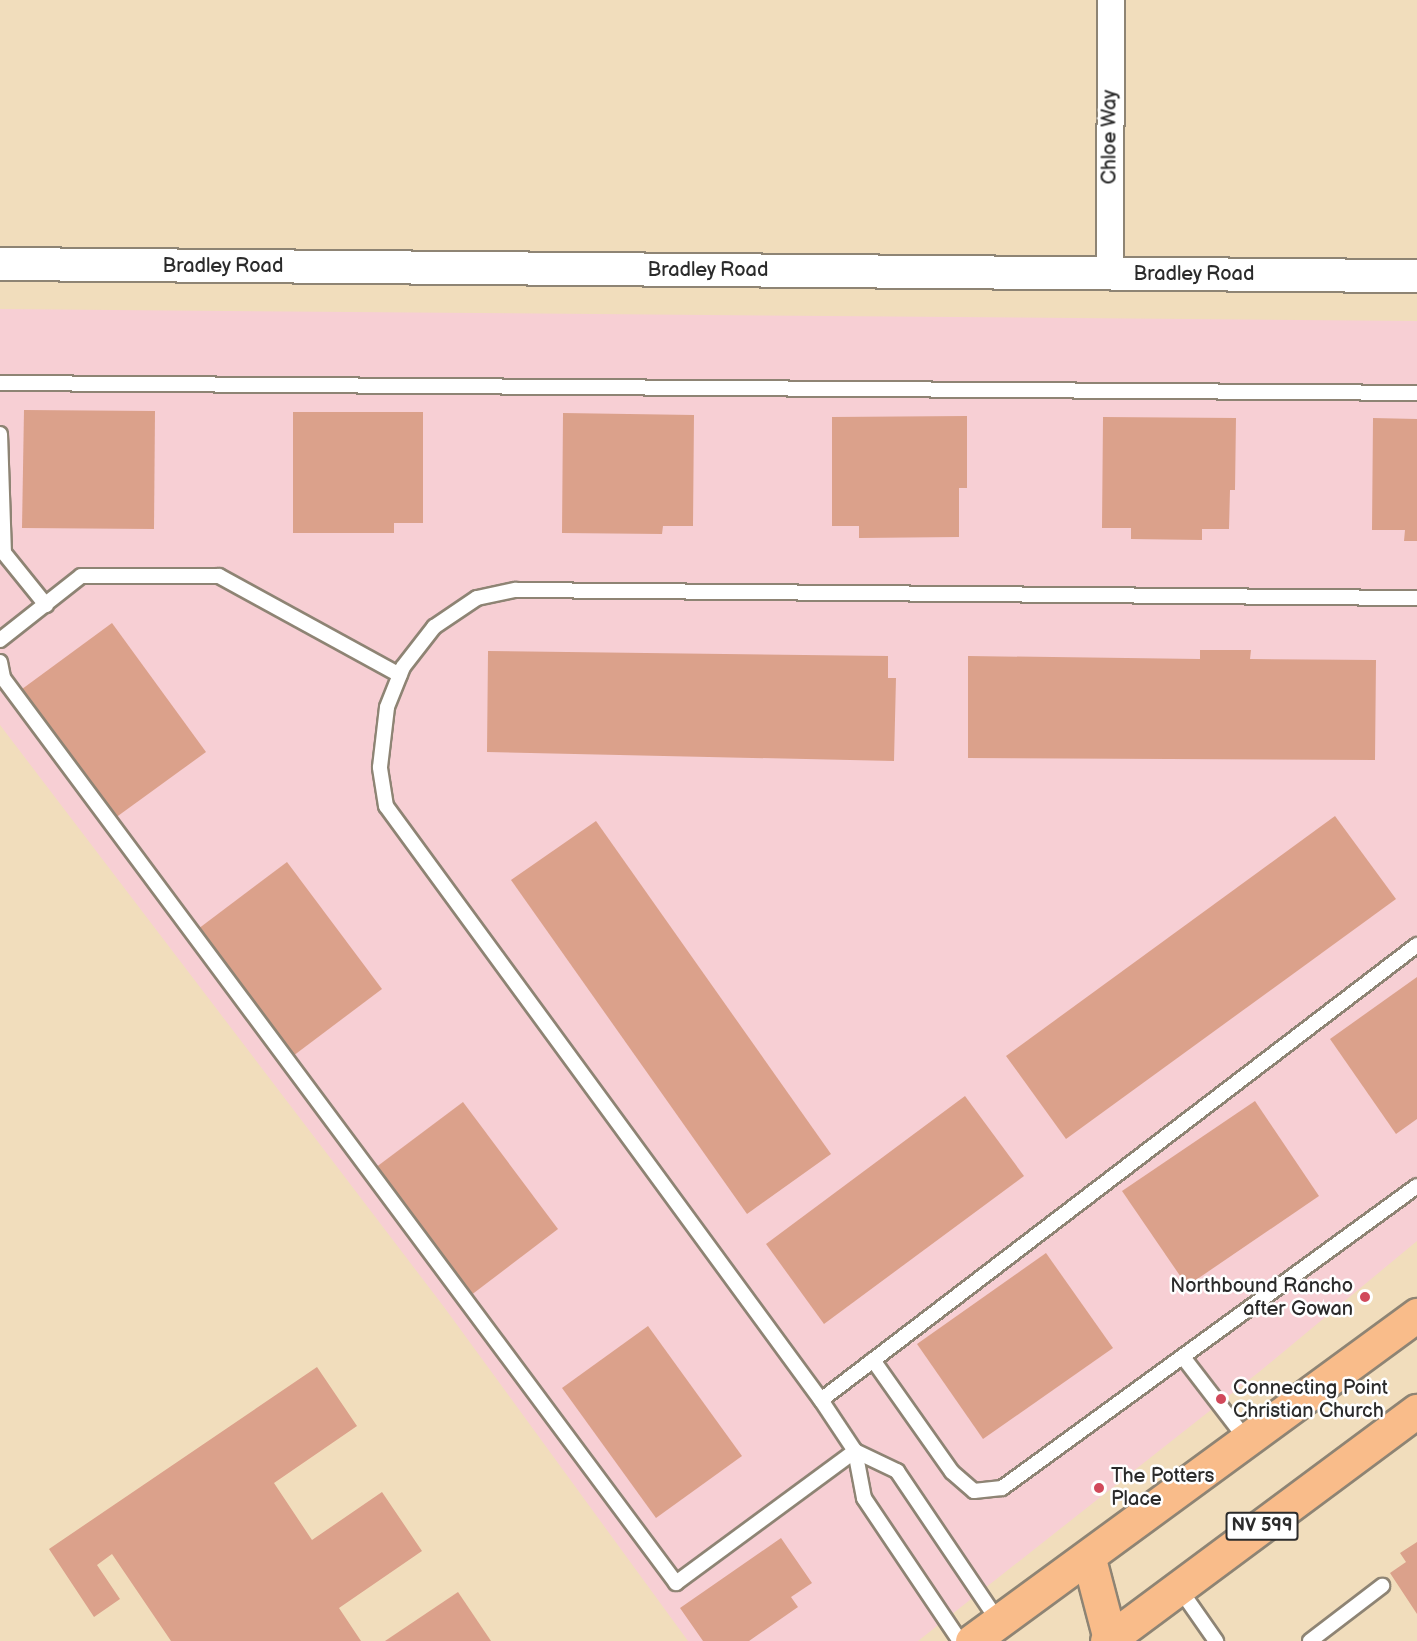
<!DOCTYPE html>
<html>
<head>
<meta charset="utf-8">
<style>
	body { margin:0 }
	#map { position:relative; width:1417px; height:1641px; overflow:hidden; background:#f1ddbc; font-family:"Balsamiq Sans",sans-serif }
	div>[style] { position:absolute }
	.built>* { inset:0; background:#f7cfd4 }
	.building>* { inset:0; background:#dba18b }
	.roads { filter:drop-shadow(2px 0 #8e8474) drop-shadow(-2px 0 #8e8474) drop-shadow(0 2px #8e8474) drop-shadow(0 -2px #8e8474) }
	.service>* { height:14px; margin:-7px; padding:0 7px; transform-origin:7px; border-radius:7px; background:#fff }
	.minor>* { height:26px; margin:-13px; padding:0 13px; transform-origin:13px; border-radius:13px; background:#fff }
	.tertiary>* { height:32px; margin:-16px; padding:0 16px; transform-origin:16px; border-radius:16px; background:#fff }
	.primary>* { height:33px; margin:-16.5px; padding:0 16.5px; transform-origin:16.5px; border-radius:16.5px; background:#f9bc8a }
	.dots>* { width:16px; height:16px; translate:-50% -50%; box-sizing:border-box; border:3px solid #fff; border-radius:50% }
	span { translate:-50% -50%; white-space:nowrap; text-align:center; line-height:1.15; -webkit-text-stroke:5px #fff; paint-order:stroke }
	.shield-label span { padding:2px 4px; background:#fff; border:2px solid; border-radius:4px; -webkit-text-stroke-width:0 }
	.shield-label { font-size:18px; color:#2b2b2b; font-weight:700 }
	.street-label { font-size:20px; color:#2b2b2b }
	.poi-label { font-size:20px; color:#2b2b2b }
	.right { translate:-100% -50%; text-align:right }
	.left { translate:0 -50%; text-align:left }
</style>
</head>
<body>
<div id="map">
	<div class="built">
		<div style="clip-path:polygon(0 309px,1417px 321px,1417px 1241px,1259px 1372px,918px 1641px,688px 1641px,444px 1307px,0 725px)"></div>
	</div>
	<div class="building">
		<div style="clip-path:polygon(24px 410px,155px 411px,154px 529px,22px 528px)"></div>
		<div style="clip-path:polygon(293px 412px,423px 412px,423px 523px,394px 523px,394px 533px,293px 533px)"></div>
		<div style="clip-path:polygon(563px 413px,694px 415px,693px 526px,663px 526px,662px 534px,562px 533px)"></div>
		<div style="clip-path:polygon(967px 416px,967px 488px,959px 488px,959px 537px,859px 538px,859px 526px,832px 526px,832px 417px)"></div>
		<div style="clip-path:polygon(1103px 417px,1236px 418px,1235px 490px,1230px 490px,1229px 529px,1202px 529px,1202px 540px,1131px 539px,1131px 528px,1102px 528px)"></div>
		<div style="clip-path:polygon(1373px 418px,1417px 419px,1417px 541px,1404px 541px,1405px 530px,1372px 530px)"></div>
		<div style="clip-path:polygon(112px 623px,206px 752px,111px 821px,18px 692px)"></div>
		<div style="clip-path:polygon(1200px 650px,1251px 650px,1250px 659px,1376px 660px,1375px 760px,968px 758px,968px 656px,1200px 659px)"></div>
		<div style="clip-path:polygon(488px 651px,888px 656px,888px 678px,896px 678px,894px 761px,487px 752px)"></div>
		<div style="clip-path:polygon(1335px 816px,1396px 899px,1066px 1139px,1006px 1056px)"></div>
		<div style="clip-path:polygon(596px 821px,831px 1154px,747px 1214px,511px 880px)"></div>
		<div style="clip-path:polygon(287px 862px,382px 989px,289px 1059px,194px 932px)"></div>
		<div style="clip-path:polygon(1417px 977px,1417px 1119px,1396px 1134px,1330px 1039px)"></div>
		<div style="clip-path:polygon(965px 1096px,1024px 1176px,824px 1324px,766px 1244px)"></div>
		<div style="clip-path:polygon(1255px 1101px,1319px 1196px,1187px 1286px,1122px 1191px)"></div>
		<div style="clip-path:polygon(463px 1102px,558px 1229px,466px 1299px,371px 1171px)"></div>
		<div style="clip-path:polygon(1046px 1253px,1113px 1348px,983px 1439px,917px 1344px)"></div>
		<div style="clip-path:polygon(648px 1326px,742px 1456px,656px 1518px,562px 1388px)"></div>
		<div style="clip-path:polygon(317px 1367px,357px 1426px,274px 1483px,312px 1540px,382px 1492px,422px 1551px,339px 1608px,361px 1641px,171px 1641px,112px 1554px,97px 1565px,120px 1599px,94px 1617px,49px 1549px)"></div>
		<div style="clip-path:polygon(781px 1538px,812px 1583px,791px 1597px,798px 1607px,749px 1641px,703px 1641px,680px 1608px)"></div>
		<div style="clip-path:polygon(1417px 1542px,1417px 1614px,1390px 1573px,1406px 1562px,1400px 1553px)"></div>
		<div style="clip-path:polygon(458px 1592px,491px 1641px,385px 1641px)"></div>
	</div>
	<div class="roads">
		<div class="service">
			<div style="left:0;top:383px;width:1417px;rotate:0.4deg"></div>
			<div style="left:0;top:434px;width:119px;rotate:88.1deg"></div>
			<div style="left:4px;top:553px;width:67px;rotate:51.1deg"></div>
			<div style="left:0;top:640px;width:103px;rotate:-38.3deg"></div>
			<div style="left:81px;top:576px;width:138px"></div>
			<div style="left:219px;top:576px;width:206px;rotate:28.7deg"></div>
			<div style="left:0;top:662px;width:16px;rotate:79deg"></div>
			<div style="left:3px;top:678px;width:1128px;rotate:53.36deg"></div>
			<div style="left:676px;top:1583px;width:222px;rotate:-36.4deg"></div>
			<div style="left:1183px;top:1357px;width:103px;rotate:52.5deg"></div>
			<div style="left:873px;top:1360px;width:137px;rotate:54.8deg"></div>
			<div style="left:952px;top:1472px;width:29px;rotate:41deg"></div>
			<div style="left:974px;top:1491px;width:28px;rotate:-6deg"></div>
			<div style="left:1002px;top:1488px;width:513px;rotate:-36.04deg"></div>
			<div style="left:821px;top:1400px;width:736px;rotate:-126.22deg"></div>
			<div style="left:386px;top:806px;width:39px;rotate:-99deg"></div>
			<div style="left:380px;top:767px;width:60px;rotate:-83.3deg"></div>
			<div style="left:387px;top:707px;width:43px;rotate:-68.2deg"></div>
			<div style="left:403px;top:667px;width:51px;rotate:-52.2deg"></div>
			<div style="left:434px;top:627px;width:52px;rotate:-34deg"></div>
			<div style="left:477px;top:598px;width:40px;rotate:-12deg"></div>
			<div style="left:516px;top:590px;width:901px;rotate:0.51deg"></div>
			<div style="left:855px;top:1451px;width:47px;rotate:25.5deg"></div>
			<div style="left:897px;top:1471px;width:182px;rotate:56deg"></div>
			<div style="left:1179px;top:1588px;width:65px;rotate:55.1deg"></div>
			<div style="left:960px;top:1641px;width:172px;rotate:-123.9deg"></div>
			<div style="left:864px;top:1498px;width:48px;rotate:-100.8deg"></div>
			<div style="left:855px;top:1451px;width:61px;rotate:-123.7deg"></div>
			<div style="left:821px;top:1400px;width:750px;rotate:-37.36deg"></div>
			<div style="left:1310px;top:1641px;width:91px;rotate:-37.4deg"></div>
		</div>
		<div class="minor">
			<div style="left:1110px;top:273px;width:273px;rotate:-89.8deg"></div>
		</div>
		<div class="tertiary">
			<div style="left:0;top:264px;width:1417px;rotate:0.49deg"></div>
		</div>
		<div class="primary">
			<div style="left:1089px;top:1559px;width:83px;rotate:75.3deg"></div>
			<div style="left:972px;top:1641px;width:552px;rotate:-36.23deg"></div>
			<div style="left:1107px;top:1641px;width:386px;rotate:-36.6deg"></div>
		</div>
	</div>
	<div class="dots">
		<div style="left:1365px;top:1297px;background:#d1495b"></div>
		<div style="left:1221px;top:1399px;background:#d1495b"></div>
		<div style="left:1099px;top:1488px;background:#d1495b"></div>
	</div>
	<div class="shield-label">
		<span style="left:1262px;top:1526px">NV 599</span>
	</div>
	<div class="street-label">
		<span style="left:1110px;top:137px;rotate:-90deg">Chloe Way</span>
		<span style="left:223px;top:266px">Bradley Road</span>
		<span style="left:708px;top:270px">Bradley Road</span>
		<span style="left:1194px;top:274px">Bradley Road</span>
	</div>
	<div class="poi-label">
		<span class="right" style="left:1353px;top:1298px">Northbound Rancho<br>after Gowan</span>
		<span class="left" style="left:1233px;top:1400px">Connecting Point<br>Christian Church</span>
		<span class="left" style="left:1111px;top:1488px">The Potters<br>Place</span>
	</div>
</div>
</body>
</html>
